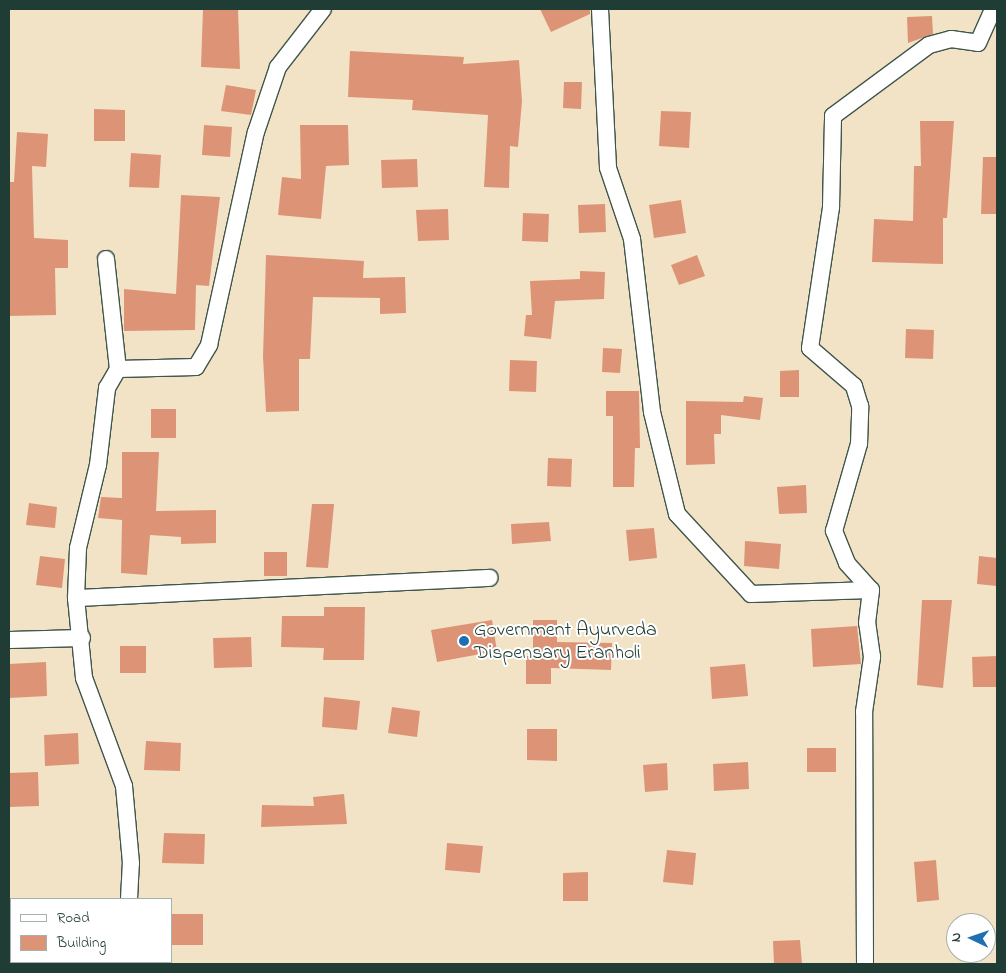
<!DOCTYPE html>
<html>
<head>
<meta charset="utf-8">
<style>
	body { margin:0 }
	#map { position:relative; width:1006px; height:973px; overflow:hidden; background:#f2e3c6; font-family:"Indie Flower",sans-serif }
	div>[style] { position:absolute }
	.building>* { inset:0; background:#dd9476 }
	.roads { filter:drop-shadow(1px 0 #3f564a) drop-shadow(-1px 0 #3f564a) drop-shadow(0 1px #3f564a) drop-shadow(0 -1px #3f564a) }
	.minor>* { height:16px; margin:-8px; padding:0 8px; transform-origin:8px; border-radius:8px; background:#fff }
	.dots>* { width:14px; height:14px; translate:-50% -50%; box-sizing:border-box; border:2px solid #fff; border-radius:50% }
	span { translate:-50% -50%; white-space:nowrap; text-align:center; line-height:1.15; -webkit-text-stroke:4px #fff; paint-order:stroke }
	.poi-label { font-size:20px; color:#1f3d34 }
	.left { translate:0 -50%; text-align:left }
	.frame { position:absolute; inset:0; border:10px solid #1f3d34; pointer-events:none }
	.legend { position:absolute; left:10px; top:898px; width:162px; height:65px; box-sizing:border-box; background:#fff; border:1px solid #a5b1ae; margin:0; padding:6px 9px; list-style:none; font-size:15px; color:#1f3d34 }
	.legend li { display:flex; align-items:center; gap:10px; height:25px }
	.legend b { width:25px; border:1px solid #a5b1ae }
	.north { position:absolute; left:946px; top:913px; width:50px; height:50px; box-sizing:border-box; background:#fff; border:1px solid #a5b1ae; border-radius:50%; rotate:273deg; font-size:14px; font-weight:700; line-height:20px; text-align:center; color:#1f3d34 }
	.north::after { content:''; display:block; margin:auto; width:18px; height:22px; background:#1f6fb2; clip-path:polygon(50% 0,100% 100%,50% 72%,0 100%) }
</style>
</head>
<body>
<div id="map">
	<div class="building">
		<div style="clip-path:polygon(203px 9px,238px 9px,240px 69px,201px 67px)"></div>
		<div style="clip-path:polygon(540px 9px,590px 9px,590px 14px,551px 32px)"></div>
		<div style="clip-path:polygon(932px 16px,933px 34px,908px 43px,907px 17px)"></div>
		<div style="clip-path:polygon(350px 51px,464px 57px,463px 64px,519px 60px,522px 101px,518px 147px,510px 146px,509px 188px,484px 187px,488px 115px,412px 110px,413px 100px,348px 97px)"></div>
		<div style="clip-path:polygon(564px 82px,582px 82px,581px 109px,563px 108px)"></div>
		<div style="clip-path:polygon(226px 85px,256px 90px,251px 115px,221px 111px)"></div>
		<div style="clip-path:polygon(94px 109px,125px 110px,125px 141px,94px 141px)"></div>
		<div style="clip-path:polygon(661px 111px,691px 112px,689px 148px,659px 146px)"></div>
		<div style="clip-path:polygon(920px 121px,954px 121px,947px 218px,943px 218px,943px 264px,872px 262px,874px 219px,913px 221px,914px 166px,921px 166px)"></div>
		<div style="clip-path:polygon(204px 125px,232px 127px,230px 157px,202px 155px)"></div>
		<div style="clip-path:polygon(300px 125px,348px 125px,349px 165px,326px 166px,321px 219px,278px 215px,282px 177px,301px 179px)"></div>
		<div style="clip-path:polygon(17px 132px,48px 134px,46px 167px,32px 166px,34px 238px,68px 240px,68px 268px,55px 268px,56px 315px,9px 316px,9px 182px,14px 182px)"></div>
		<div style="clip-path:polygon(131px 153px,161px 155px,159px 188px,129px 187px)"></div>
		<div style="clip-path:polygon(983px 157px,997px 157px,997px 214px,981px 214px)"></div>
		<div style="clip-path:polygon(417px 159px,418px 187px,382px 188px,381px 160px)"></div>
		<div style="clip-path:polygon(181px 195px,220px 197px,209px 286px,196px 285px,195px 330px,124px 331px,124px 289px,176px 294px)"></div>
		<div style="clip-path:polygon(681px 200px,686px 233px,654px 238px,649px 205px)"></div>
		<div style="clip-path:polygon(605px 204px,606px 232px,579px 233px,578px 205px)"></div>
		<div style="clip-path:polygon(448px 209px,449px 240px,418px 241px,416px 210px)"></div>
		<div style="clip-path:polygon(523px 213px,549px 214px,548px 242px,522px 241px)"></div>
		<div style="clip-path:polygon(266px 255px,364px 261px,363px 278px,405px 277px,406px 313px,380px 314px,380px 298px,313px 297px,310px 359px,299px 359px,299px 411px,266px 412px,263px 357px)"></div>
		<div style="clip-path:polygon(697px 255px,705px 276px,679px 285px,671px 265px)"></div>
		<div style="clip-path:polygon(580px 271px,605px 272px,604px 299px,555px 301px,551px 339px,524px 336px,526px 315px,532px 315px,530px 281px,580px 279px)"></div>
		<div style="clip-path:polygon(906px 329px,934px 330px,933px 359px,905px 358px)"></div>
		<div style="clip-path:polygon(603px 348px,622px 349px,620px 373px,602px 372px)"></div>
		<div style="clip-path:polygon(510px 360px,537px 361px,536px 392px,509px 391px)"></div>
		<div style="clip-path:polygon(799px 370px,799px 397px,780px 397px,780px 371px)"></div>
		<div style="clip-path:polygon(606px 391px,639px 391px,640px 448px,635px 448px,634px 487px,613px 487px,613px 416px,606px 416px)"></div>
		<div style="clip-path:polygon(744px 396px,763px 398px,760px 420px,721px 415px,721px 434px,714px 434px,715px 464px,686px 465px,686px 401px,743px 402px)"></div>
		<div style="clip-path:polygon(151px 409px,176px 409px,176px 438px,151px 438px)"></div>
		<div style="clip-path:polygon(122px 452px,159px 452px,156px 511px,216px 510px,216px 543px,181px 544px,181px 537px,150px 535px,147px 575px,121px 573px,122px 520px,98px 518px,101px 497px,122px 498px)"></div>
		<div style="clip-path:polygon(548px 458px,572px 459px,571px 487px,547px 486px)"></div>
		<div style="clip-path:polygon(806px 485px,807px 513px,779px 514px,777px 487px)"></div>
		<div style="clip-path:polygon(29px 503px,57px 507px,55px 528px,26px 525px)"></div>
		<div style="clip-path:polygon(312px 504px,334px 504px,328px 568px,306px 567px)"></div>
		<div style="clip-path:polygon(549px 522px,551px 541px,512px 544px,511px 524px)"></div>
		<div style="clip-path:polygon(654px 528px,657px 558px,629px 561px,626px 530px)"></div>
		<div style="clip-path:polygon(745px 541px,781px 544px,779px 569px,744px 566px)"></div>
		<div style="clip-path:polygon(264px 552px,287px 552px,287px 576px,264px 576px)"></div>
		<div style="clip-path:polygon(40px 556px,65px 559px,62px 588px,36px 585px)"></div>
		<div style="clip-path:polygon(979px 556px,997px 558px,997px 586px,977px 584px)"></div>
		<div style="clip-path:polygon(922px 600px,952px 600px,943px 688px,917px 685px)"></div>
		<div style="clip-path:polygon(324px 607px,365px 607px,364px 660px,323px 660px,324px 648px,281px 647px,282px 616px,324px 616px)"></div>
		<div style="clip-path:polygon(492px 620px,497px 651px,437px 662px,431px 630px)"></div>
		<div style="clip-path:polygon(533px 620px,557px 620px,557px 642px,612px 643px,611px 670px,551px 668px,551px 684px,526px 684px,526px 656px,533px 656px)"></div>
		<div style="clip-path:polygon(857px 626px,861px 664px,813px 667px,811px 629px)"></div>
		<div style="clip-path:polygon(251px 637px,252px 667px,214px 668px,213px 638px)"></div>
		<div style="clip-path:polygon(120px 646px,146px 646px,146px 673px,120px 673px)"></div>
		<div style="clip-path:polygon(997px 656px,997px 687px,973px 687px,972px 657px)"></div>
		<div style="clip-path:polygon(46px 662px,47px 696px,9px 698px,9px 664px)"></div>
		<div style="clip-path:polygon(745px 664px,748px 696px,712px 699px,710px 667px)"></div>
		<div style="clip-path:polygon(324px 697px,360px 701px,357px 730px,322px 727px)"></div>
		<div style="clip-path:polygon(392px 707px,420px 711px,417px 737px,388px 733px)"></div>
		<div style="clip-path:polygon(527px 729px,557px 729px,557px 761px,527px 760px)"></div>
		<div style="clip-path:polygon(78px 733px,79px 764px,45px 766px,44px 735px)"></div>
		<div style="clip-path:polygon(146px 741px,181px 743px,180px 771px,144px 770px)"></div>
		<div style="clip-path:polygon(807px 748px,836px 748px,836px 772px,807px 772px)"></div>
		<div style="clip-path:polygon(748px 762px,749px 789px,714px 791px,713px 764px)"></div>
		<div style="clip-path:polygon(667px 763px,668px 790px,645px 792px,643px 765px)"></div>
		<div style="clip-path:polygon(38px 772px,39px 806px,9px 807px,9px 773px)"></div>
		<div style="clip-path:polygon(344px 794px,347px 824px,261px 827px,262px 805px,314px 806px,313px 797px)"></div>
		<div style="clip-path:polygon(164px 833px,205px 834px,204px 864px,162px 863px)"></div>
		<div style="clip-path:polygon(447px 843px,483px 846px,480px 873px,445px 870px)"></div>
		<div style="clip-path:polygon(667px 850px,696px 853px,693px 885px,663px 882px)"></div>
		<div style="clip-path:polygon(936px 860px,939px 900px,917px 902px,914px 862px)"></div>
		<div style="clip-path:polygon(588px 872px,588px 901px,563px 901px,563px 873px)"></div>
		<div style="clip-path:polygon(171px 914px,203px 914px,203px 945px,171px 945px)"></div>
		<div style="clip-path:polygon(800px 940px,802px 964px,774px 964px,773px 941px)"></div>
	</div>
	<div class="roads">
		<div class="minor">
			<div style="left:600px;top:9px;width:159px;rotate:87.1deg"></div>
			<div style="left:608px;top:168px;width:75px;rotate:71.3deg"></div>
			<div style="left:632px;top:239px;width:174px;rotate:83.4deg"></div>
			<div style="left:652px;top:412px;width:105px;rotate:76.2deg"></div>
			<div style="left:677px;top:514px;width:109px;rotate:47.2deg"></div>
			<div style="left:751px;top:594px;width:120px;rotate:-1.9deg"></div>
			<div style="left:106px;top:259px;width:111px;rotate:83.8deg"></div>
			<div style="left:76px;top:598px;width:414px;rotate:-2.8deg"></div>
			<div style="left:9px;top:640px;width:73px;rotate:-1.6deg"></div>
			<div style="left:129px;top:899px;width:36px;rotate:-87deg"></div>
			<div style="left:131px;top:863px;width:77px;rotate:-95.2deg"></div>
			<div style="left:124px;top:786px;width:115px;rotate:-110.3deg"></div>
			<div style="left:84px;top:678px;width:80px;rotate:-95.7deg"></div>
			<div style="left:76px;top:598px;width:50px;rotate:-87.7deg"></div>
			<div style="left:78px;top:548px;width:85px;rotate:-76.5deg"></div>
			<div style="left:98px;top:465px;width:78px;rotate:-83.3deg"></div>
			<div style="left:107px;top:388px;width:22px;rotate:-60deg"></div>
			<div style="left:118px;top:369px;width:78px;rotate:-1.5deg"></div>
			<div style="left:196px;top:367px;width:26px;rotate:-59deg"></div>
			<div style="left:209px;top:345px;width:218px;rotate:-77.6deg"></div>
			<div style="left:256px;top:132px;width:69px;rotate:-71.3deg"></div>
			<div style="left:278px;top:67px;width:73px;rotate:-52.2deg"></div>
			<div style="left:125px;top:964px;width:2px;rotate:-90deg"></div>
			<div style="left:865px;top:964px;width:252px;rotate:-90.2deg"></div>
			<div style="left:864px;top:712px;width:56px;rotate:-81.7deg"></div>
			<div style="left:872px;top:657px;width:34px;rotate:-98deg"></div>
			<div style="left:867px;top:623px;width:33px;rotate:-83deg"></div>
			<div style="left:871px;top:590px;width:36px;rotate:-132deg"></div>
			<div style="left:847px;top:563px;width:35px;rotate:-112deg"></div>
			<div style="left:834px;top:531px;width:91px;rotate:-74deg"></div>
			<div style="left:859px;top:444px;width:38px;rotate:-88deg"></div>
			<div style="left:860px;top:406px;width:21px;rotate:-107deg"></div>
			<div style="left:854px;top:386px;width:58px;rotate:-139.2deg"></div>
			<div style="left:810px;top:348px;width:143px;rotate:-81.5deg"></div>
			<div style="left:831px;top:207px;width:91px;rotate:-88.7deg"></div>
			<div style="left:833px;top:116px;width:119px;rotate:-36.5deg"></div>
			<div style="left:929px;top:45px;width:23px;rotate:-15deg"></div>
			<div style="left:951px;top:39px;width:27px;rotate:8deg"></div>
			<div style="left:978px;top:43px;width:37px;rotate:-66deg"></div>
		</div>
	</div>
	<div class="dots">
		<div style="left:464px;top:641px;background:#1f6fb2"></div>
	</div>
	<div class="poi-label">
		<span class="left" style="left:474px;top:642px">Government Ayurveda<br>Dispensary Eranholi</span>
	</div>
	<div class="frame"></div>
	<ul class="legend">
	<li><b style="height:6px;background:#fff"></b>Road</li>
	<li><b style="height:14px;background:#dd9476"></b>Building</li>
	</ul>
	<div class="north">N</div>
</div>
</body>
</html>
